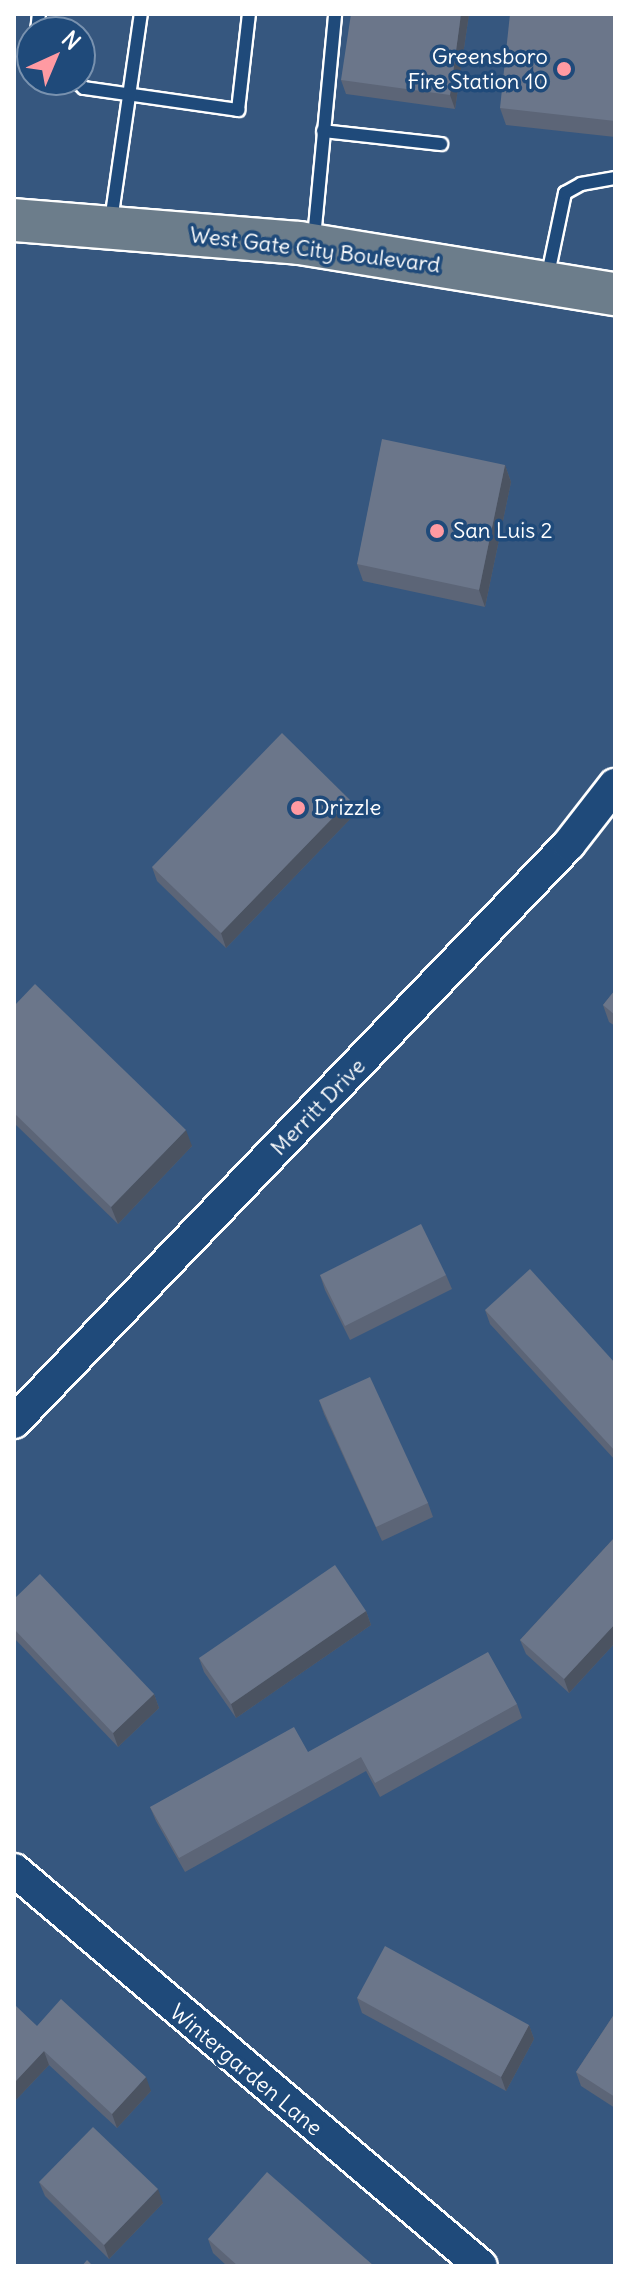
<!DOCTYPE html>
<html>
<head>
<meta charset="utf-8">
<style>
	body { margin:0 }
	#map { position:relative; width:629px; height:2280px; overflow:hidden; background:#36577f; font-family:Delius,sans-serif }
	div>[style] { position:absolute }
	.roads { filter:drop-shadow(2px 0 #fff) drop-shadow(-2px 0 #fff) drop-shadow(0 2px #fff) drop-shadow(0 -2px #fff) }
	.service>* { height:12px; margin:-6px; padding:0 6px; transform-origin:6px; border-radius:6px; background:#1f4a7a }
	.tertiary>* { height:32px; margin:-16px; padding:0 16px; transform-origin:16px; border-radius:16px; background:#1f4a7a }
	.primary>* { height:42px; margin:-21px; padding:0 21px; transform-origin:21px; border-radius:21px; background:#6c7d8b }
	.wall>* { inset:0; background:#5c6577 }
	.shaded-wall>* { inset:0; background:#4b5361 }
	.building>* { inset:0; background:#6b768a }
	.dots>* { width:22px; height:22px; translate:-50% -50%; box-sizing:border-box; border:4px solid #1f4a7a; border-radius:50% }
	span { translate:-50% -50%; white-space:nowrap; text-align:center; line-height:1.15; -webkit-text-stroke:7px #1f4a7a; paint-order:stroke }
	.poi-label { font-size:22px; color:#fff }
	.right { translate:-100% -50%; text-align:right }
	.left { translate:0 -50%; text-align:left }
	.street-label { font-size:22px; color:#fff }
	.frame { position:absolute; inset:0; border:16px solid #fff; pointer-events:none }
	.north { position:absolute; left:16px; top:16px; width:80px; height:80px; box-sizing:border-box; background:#1f4a7a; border:2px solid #7992af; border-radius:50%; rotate:44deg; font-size:22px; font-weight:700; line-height:32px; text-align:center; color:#fff }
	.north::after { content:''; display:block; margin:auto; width:28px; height:36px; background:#ff9aa2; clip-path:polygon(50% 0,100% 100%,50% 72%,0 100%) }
</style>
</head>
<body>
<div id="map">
	<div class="roads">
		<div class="service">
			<div style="left:37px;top:32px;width:18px;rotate:-84deg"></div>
			<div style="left:75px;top:80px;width:12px;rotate:42deg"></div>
			<div style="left:84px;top:88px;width:156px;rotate:8.1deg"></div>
			<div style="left:238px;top:110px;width:97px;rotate:-83.5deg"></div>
			<div style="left:323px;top:131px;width:119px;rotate:6.3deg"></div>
			<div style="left:111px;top:221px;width:209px;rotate:-81.8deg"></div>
			<div style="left:314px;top:238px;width:225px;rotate:-84.6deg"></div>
			<div style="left:547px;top:279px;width:88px;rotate:-78.2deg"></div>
			<div style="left:565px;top:193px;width:18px;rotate:-29deg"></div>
			<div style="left:581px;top:184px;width:35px;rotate:-10deg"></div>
		</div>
		<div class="tertiary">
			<div style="left:14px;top:1422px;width:801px;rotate:-46.16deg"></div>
			<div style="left:569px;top:844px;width:75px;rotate:-52.1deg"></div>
			<div style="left:14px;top:1870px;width:612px;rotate:40.3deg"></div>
		</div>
		<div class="primary">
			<div style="left:14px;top:220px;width:286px;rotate:4.6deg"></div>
			<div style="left:299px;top:243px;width:320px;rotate:9.2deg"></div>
		</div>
	</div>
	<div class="wall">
		<div style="clip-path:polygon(469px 14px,455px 109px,346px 94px,341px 80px)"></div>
		<div style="clip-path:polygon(615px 14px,615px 137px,506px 125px,500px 108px)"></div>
		<div style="clip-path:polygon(505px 465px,511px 482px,485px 607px,363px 581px,357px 564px)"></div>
		<div style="clip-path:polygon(350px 800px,355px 814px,226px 948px,157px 881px,152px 867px)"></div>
		<div style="clip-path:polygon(615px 990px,615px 1026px,609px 1022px,603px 1005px)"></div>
		<div style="clip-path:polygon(14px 1006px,192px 1146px,118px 1224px,14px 1123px)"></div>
		<div style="clip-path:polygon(320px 1275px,446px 1275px,452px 1289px,350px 1340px,325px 1290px)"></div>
		<div style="clip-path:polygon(485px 1310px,615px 1363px,615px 1460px,490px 1324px)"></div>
		<div style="clip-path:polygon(319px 1400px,428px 1503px,433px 1517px,382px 1541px,324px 1414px)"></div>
		<div style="clip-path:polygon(615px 1537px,615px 1643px,569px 1693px,526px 1654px,520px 1640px)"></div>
		<div style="clip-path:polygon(14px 1599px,154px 1694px,159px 1708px,118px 1747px,14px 1638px)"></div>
		<div style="clip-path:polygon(366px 1611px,371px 1625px,236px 1718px,204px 1672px,199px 1658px)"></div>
		<div style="clip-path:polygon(517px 1704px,522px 1718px,380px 1797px,366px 1771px,185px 1872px,156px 1821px,150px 1807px,308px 1752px)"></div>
		<div style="clip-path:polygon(357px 1998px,529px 2025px,534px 2039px,506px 2091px,362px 2013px)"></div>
		<div style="clip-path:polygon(14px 2008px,37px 2026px,151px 2091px,117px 2128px,49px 2065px,14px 2102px)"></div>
		<div style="clip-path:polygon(615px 2013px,615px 2108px,581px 2086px,576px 2072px)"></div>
		<div style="clip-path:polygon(39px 2182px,163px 2203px,109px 2259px,45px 2196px)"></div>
		<div style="clip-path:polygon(208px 2239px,374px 2266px,227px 2266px,213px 2253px)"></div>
	</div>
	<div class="shaded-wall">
		<div style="clip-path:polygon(461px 14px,469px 14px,455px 109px,450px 95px)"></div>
		<div style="clip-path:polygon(505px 465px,511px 482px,485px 607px,479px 590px)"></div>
		<div style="clip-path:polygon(350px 800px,355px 814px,226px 948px,221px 933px)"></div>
		<div style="clip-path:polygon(186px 1130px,192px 1146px,118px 1224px,111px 1207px)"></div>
		<div style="clip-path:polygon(366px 1611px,371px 1625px,236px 1718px,231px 1704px)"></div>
		<div style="clip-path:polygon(615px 1624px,615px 1643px,569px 1693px,564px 1679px)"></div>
		<div style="clip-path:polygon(154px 1694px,159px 1708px,118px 1747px,113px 1733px)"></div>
		<div style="clip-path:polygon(529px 2025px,534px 2039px,506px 2091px,501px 2077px)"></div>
		<div style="clip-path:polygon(44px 2051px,49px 2065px,14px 2102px,14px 2083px)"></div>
		<div style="clip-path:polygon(146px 2077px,151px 2091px,117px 2128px,112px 2114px)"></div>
		<div style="clip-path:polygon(158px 2189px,163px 2203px,109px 2259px,104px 2245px)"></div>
	</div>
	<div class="building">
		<div style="clip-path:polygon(351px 14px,461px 14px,450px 95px,341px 80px)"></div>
		<div style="clip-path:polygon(510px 14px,615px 14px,615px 121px,500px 108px)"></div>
		<div style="clip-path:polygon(382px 439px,505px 465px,479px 590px,357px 564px)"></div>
		<div style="clip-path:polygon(282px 733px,350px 800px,221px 933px,152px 867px)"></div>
		<div style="clip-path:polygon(35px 984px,186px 1130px,111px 1207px,14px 1113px,14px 1006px)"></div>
		<div style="clip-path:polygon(615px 990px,615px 1015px,603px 1005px)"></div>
		<div style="clip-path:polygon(421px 1224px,446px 1275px,345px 1326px,320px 1275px)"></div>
		<div style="clip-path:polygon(530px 1269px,615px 1363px,615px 1451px,485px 1310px)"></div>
		<div style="clip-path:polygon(370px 1377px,428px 1503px,376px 1527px,319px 1400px)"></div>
		<div style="clip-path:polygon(615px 1537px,615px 1624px,564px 1679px,520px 1640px)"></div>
		<div style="clip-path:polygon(335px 1565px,366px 1611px,231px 1704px,199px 1658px)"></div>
		<div style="clip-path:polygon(40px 1574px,154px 1694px,113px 1733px,14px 1629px,14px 1599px)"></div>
		<div style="clip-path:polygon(488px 1652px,517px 1704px,375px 1783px,361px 1757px,179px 1858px,150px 1807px,294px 1727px,308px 1752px)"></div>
		<div style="clip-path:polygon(385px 1946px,529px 2025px,501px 2077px,357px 1998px)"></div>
		<div style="clip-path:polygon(61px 1999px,146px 2077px,112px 2114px,44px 2051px,14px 2083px,14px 2008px,16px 2006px,37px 2026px)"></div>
		<div style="clip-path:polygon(615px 2013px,615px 2097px,576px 2072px)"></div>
		<div style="clip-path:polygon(93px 2127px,158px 2189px,104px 2245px,39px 2182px)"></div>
		<div style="clip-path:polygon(267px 2172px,374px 2266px,238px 2266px,208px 2239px)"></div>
		<div style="clip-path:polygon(87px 2260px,93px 2266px,82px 2266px)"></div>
	</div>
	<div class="dots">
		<div style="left:564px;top:69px;background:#ff9aa2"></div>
		<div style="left:437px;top:531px;background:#ff9aa2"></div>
		<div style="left:298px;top:808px;background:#ff9aa2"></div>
	</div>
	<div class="poi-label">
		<span class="right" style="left:548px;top:69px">Greensboro<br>Fire Station 10</span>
		<span class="left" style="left:453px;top:531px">San Luis 2</span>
		<span class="left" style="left:314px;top:808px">Drizzle</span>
	</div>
	<div class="street-label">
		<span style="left:315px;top:250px;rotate:7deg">West Gate City Boulevard</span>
		<span style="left:318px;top:1107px;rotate:-46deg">Merritt Drive</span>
		<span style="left:246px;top:2070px;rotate:40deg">Wintergarden Lane</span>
	</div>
	<div class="frame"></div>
	<div class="north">N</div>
</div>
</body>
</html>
